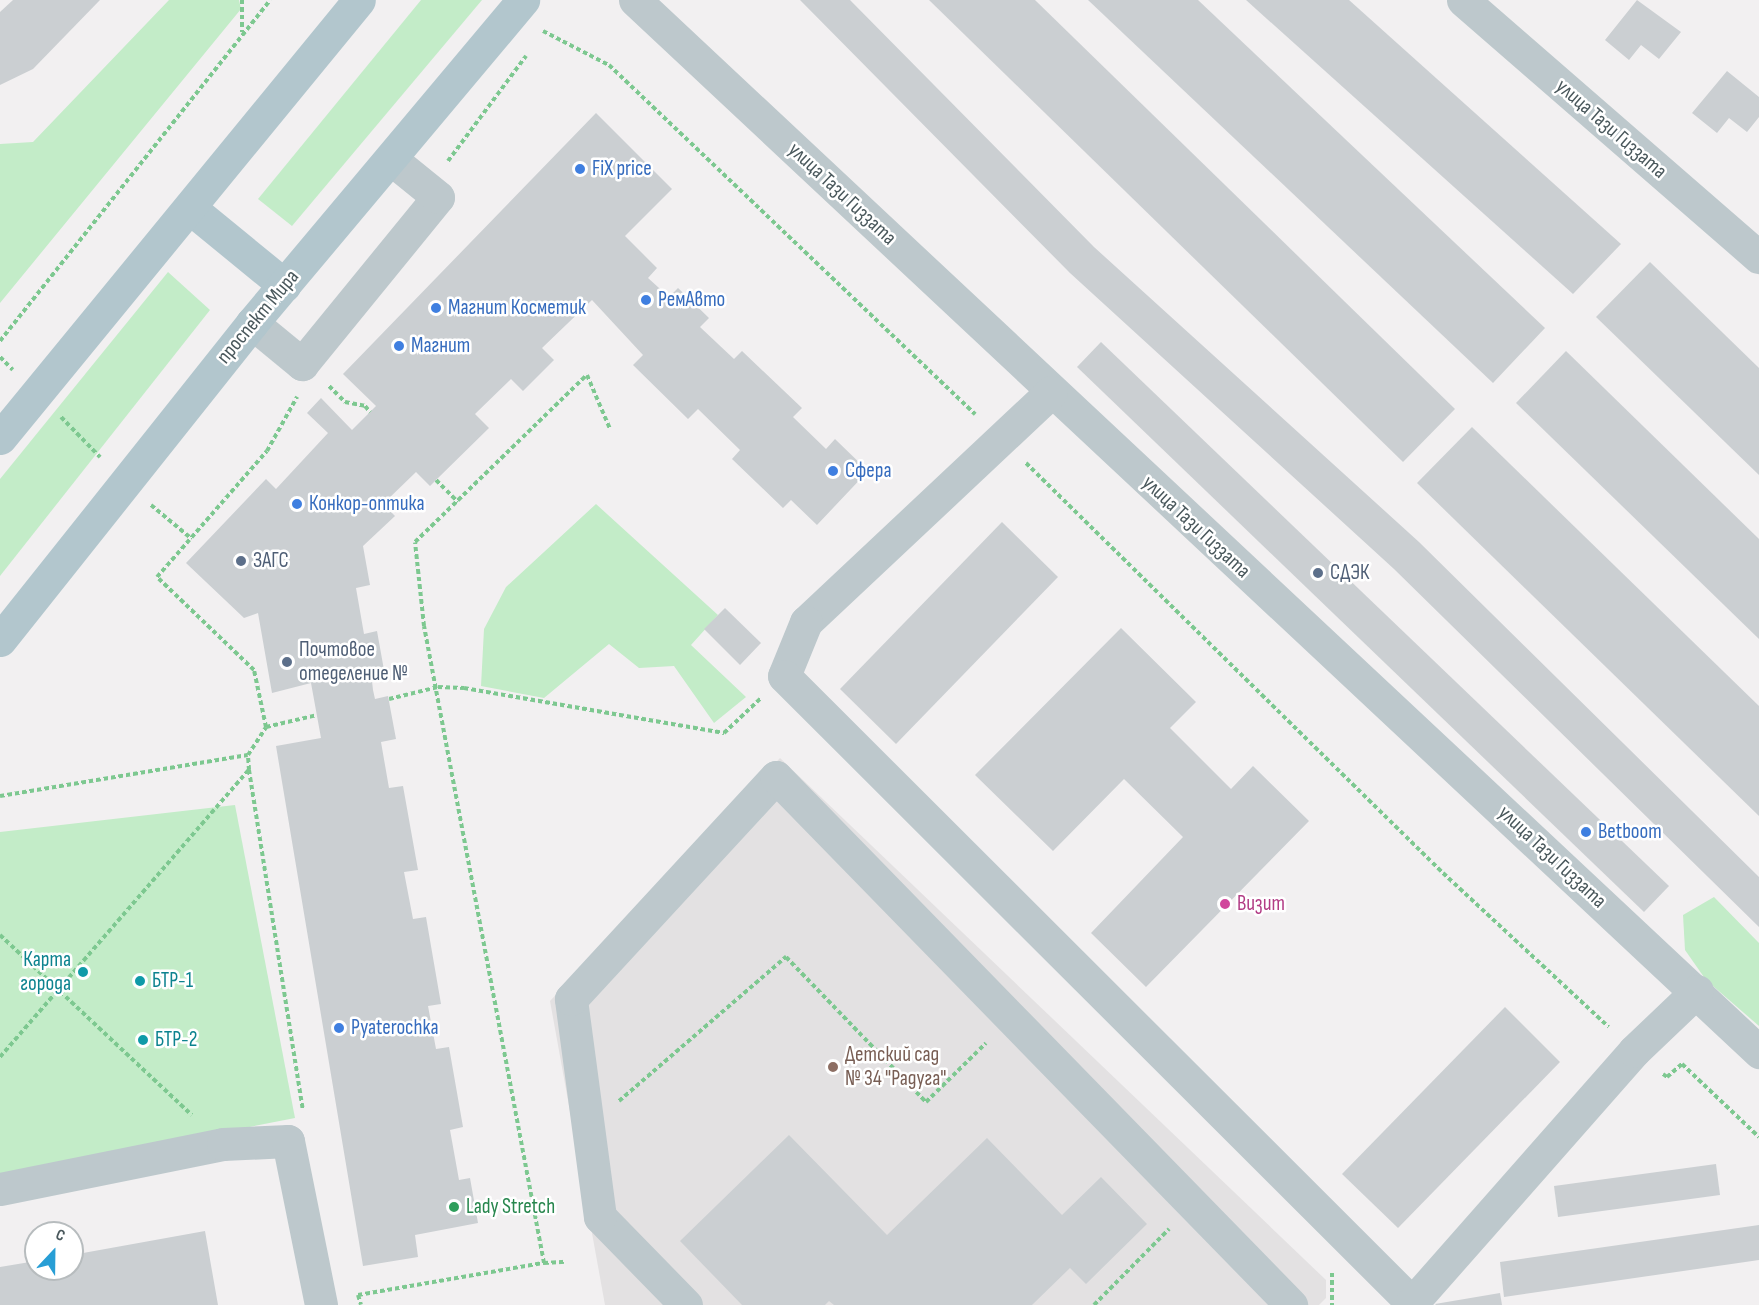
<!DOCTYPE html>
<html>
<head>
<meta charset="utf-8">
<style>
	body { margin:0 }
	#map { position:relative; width:1759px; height:1305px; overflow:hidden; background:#f2f0f1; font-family:"Sofia Sans Condensed",sans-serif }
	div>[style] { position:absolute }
	.education>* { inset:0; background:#e3e1e2 }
	.green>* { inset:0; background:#c3ecc8 }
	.building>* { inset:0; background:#cbcfd2 }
	.path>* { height:4px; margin-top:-2px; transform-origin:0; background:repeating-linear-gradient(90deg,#7dc890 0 4.5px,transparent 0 7.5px) }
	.minor>* { height:33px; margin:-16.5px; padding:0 16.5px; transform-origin:16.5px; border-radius:16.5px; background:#bdc8cc }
	.major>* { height:33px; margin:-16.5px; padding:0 16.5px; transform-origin:16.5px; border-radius:16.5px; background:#b2c6cd }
	.dots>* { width:16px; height:16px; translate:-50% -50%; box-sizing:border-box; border:3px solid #fff; border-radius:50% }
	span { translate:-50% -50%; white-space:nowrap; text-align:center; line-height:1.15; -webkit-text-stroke:5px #fff; paint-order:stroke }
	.street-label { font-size:21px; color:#4a585c }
	.shop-label { font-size:21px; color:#366cbe }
	.left { translate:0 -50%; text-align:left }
	.service-label { font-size:21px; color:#4e5e75 }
	.hotel-label { font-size:21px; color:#b23c85 }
	.culture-label { font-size:21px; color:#0d838f }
	.right { translate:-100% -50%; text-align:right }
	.education-label { font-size:21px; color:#785e54 }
	.leisure-label { font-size:21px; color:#27864d }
	.north { position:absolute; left:24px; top:1221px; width:60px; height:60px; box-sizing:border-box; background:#fff; border:2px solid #b7bcbe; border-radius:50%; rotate:22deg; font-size:16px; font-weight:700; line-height:24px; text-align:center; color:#4a585c }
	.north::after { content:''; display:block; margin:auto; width:21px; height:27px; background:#289ed5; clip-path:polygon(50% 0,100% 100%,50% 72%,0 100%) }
</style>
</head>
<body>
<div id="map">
	<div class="education">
		<div style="clip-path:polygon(780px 758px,1326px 1280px,1326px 1298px,1319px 1305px,605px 1305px,550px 1001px)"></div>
	</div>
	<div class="green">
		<div style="clip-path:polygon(169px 0,239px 0,241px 9px,0 303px,0 144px,33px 142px)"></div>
		<div style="clip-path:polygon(421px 0,482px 0,292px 226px,258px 199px)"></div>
		<div style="clip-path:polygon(168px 272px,210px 310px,0 576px,0 479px)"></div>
		<div style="clip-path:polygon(596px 504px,718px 615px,691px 645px,746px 697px,714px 723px,674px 666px,639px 668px,609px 644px,544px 698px,481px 686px,484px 629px,506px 587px)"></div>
		<div style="clip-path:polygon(235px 805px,295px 1118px,0 1176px,0 832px)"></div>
		<div style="clip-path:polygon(1714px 897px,1759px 943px,1759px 1026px,1706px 980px,1685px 950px,1683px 915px)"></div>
	</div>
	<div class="building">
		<div style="clip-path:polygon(13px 0,100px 0,33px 69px,0 85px,0 12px)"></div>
		<div style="clip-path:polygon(800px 0,850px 0,1094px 247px,1419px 542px,1759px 877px,1759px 927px,1394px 569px,1070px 273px)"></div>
		<div style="clip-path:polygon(929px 0,1035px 0,1455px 409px,1403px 462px)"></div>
		<div style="clip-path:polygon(1088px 0,1198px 0,1545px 328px,1493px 383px)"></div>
		<div style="clip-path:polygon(1246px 0,1349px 0,1621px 244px,1573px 294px)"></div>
		<div style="clip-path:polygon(1637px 0,1681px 32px,1659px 59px,1641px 45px,1629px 60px,1605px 40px)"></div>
		<div style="clip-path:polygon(1727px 71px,1759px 97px,1759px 117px,1747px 132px,1729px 118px,1717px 133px,1692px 113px)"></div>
		<div style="clip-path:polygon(596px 113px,672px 189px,625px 236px,657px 268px,648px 278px,669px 297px,678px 288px,709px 318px,700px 327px,734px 359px,742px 351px,802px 408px,793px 417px,826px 449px,835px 439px,868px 471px,817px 525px,791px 500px,783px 508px,732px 459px,740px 450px,698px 409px,688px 419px,633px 365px,643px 355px,592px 300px,542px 348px,554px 360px,523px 391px,511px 379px,475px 414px,489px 428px,436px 480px,430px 486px,416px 472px,383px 504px,395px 516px,363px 546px,370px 585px,356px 588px,364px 634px,377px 631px,384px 670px,371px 672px,373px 690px,375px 699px,388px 696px,396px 739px,381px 742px,389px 788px,403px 786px,418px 870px,404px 872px,413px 919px,426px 917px,441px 1004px,428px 1006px,436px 1049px,449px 1047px,463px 1127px,450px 1130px,459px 1180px,470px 1178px,478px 1223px,415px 1235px,418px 1257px,363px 1266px,276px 746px,321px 738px,311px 683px,272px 693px,258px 613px,244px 618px,186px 563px,266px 479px,276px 489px,328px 433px,307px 413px,321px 398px,352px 430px,376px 406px,343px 374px)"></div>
		<div style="clip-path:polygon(1650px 262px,1759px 368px,1759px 475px,1596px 317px)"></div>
		<div style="clip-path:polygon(1101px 342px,1669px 886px,1644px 912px,1077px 367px)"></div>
		<div style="clip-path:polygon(1566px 351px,1759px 539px,1759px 639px,1516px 403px)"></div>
		<div style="clip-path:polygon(1472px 427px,1759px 706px,1759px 816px,1417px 483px)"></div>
		<div style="clip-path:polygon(1002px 522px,1058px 577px,896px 744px,840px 689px)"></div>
		<div style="clip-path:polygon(725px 608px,761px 643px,740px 665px,704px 629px)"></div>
		<div style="clip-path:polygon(1121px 628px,1196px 702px,1170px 728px,1231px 789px,1253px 766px,1309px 821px,1146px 987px,1091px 933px,1183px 837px,1124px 779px,1053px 851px,975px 775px)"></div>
		<div style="clip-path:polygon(1505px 1007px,1560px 1062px,1398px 1228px,1342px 1174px)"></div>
		<div style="clip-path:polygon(789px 1135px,887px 1235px,987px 1138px,1062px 1215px,1101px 1177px,1147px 1224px,1086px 1284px,1070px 1268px,1032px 1305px,834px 1305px,829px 1301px,825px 1305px,742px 1305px,680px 1241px)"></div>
		<div style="clip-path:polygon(1716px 1164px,1720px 1195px,1558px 1217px,1554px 1186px)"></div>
		<div style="clip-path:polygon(1759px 1225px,1759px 1260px,1504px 1297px,1500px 1262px)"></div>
		<div style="clip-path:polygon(205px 1231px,218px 1305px,0 1305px,0 1267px,36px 1261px,36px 1269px,72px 1269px,72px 1255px)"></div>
		<div style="clip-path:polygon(1500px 1293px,1502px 1305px,1436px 1305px,1435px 1304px)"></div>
	</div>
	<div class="path">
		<div style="left:242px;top:0;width:32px;rotate:90deg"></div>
		<div style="left:543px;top:31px;width:74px;rotate:27.3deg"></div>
		<div style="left:609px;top:65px;width:506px;rotate:43.64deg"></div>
		<div style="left:448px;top:161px;width:131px;rotate:-53.4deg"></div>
		<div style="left:0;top:341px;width:435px;rotate:-51.6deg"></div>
		<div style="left:0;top:357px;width:18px;rotate:45deg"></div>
		<div style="left:329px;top:386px;width:23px;rotate:45deg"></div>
		<div style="left:345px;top:402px;width:20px;rotate:11deg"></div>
		<div style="left:365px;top:406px;width:8px;rotate:50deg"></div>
		<div style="left:61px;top:417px;width:56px;rotate:45.7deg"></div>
		<div style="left:1026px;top:463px;width:585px;rotate:44.52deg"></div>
		<div style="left:1443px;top:873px;width:226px;rotate:42.9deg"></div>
		<div style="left:436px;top:480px;width:31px;rotate:45deg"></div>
		<div style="left:151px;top:505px;width:53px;rotate:39.7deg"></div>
		<div style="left:389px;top:699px;width:50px;rotate:-13.8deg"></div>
		<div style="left:438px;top:687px;width:26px;rotate:2deg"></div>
		<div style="left:464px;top:688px;width:264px;rotate:9.8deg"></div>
		<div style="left:724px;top:733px;width:50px;rotate:-43.4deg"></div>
		<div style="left:266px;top:727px;width:58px;rotate:-101.9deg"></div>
		<div style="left:254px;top:670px;width:134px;rotate:-136.2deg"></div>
		<div style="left:157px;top:577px;width:167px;rotate:-48.9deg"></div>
		<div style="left:267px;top:451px;width:62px;rotate:-60.9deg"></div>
		<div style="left:249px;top:770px;width:344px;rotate:81deg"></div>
		<div style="left:0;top:796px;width:251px;rotate:-9.4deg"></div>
		<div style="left:0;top:935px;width:263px;rotate:43.2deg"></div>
		<div style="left:0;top:1057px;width:380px;rotate:-49.1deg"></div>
		<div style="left:249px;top:770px;width:15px;rotate:-94deg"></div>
		<div style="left:248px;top:755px;width:33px;rotate:-57deg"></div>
		<div style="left:266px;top:727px;width:52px;rotate:-13.2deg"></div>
		<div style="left:1663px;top:1074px;width:5px;rotate:37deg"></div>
		<div style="left:1667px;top:1077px;width:20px;rotate:-41deg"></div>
		<div style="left:1682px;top:1064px;width:106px;rotate:43.5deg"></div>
		<div style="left:619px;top:1101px;width:221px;rotate:-40.8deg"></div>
		<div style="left:786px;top:957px;width:202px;rotate:46deg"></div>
		<div style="left:926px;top:1102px;width:84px;rotate:-44.5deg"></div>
		<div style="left:544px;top:1263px;width:22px;rotate:-3deg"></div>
		<div style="left:1332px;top:1273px;width:32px;rotate:90deg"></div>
		<div style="left:358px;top:1295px;width:189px;rotate:-9.8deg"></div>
		<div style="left:544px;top:1263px;width:648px;rotate:-100.67deg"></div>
		<div style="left:424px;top:626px;width:84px;rotate:-96.1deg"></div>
		<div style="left:415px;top:542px;width:240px;rotate:-44.2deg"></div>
		<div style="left:587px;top:375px;width:59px;rotate:66.9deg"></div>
		<div style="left:358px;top:1295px;width:10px;rotate:73deg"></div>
		<div style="left:1094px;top:1305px;width:107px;rotate:-45.4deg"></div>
	</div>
	<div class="minor">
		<div style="left:635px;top:0;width:1540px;rotate:43.1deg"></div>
		<div style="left:1463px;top:0;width:392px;rotate:41deg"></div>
		<div style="left:252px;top:323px;width:65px;rotate:39.4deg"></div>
		<div style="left:302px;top:364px;width:215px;rotate:-50.8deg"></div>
		<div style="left:438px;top:197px;width:60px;rotate:-141deg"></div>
		<div style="left:1051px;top:392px;width:336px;rotate:136.8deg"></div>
		<div style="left:806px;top:622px;width:58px;rotate:112.2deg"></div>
		<div style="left:784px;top:676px;width:887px;rotate:44.95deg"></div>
		<div style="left:1412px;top:1303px;width:336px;rotate:-48.6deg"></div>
		<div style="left:1634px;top:1051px;width:87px;rotate:-43.6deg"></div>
		<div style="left:0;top:1189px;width:227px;rotate:-11.4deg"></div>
		<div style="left:223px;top:1144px;width:65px;rotate:-2.6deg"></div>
		<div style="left:288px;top:1141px;width:167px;rotate:78.6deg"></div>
		<div style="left:686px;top:1305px;width:123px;rotate:-134.3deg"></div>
		<div style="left:600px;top:1217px;width:220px;rotate:-97.6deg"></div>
		<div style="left:571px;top:999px;width:302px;rotate:-47.3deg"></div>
		<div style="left:776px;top:777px;width:738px;rotate:45.71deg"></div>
	</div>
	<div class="major">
		<div style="left:190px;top:208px;width:122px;rotate:39.3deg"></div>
		<div style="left:0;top:438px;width:566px;rotate:-50.66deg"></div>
		<div style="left:0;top:640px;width:405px;rotate:-51.5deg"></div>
		<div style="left:252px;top:323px;width:422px;rotate:-50deg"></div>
	</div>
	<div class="dots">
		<div style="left:580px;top:169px;background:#3f7fe0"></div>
		<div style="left:646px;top:300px;background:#3f7fe0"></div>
		<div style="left:436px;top:308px;background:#3f7fe0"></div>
		<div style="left:399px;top:346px;background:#3f7fe0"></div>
		<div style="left:833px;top:471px;background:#3f7fe0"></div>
		<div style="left:297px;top:504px;background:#3f7fe0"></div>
		<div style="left:241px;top:561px;background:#5c6f8a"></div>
		<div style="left:1318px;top:573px;background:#5c6f8a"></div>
		<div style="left:287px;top:662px;background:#5c6f8a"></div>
		<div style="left:1586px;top:832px;background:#3f7fe0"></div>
		<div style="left:1225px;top:904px;background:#d1479c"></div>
		<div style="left:83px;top:972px;background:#0f9aa8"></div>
		<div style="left:140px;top:981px;background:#0f9aa8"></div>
		<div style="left:339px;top:1028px;background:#3f7fe0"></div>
		<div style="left:143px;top:1040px;background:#0f9aa8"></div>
		<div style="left:833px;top:1067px;background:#8d6e63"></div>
		<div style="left:454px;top:1207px;background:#2e9e5b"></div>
	</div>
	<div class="street-label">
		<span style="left:1611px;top:129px;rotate:41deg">улица Тази Гиззата</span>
		<span style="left:842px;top:194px;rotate:43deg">улица Тази Гиззата</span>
		<span style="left:258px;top:317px;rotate:-50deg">проспект Мира</span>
		<span style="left:1196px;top:527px;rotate:43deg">улица Тази Гиззата</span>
		<span style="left:1552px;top:857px;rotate:43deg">улица Тази Гиззата</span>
	</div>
	<div class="shop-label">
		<span class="left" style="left:592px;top:169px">FiX price</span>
		<span class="left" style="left:658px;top:300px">РемАвто</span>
		<span class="left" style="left:448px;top:308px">Магнит Косметик</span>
		<span class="left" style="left:411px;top:346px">Магнит</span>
		<span class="left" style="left:845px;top:471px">Сфера</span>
		<span class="left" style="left:309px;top:504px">Конкор-оптика</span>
		<span class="left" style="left:1598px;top:832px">Betboom</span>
		<span class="left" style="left:351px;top:1028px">Pyaterochka</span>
	</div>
	<div class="service-label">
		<span class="left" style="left:253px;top:561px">ЗАГС</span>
		<span class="left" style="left:1330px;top:573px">СДЭК</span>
		<span class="left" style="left:299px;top:662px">Почтовое<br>отеделение №</span>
	</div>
	<div class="hotel-label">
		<span class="left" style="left:1237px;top:904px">Визит</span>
	</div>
	<div class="culture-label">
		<span class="right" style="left:71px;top:972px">Карта<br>города</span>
		<span class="left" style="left:152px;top:981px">БТР-1</span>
		<span class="left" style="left:155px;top:1040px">БТР-2</span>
	</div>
	<div class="education-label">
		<span class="left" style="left:845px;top:1067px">Детский сад<br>№ 34 "Радуга"</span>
	</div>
	<div class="leisure-label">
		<span class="left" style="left:466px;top:1207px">Lady Stretch</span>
	</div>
	<div class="north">С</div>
</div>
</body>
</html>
